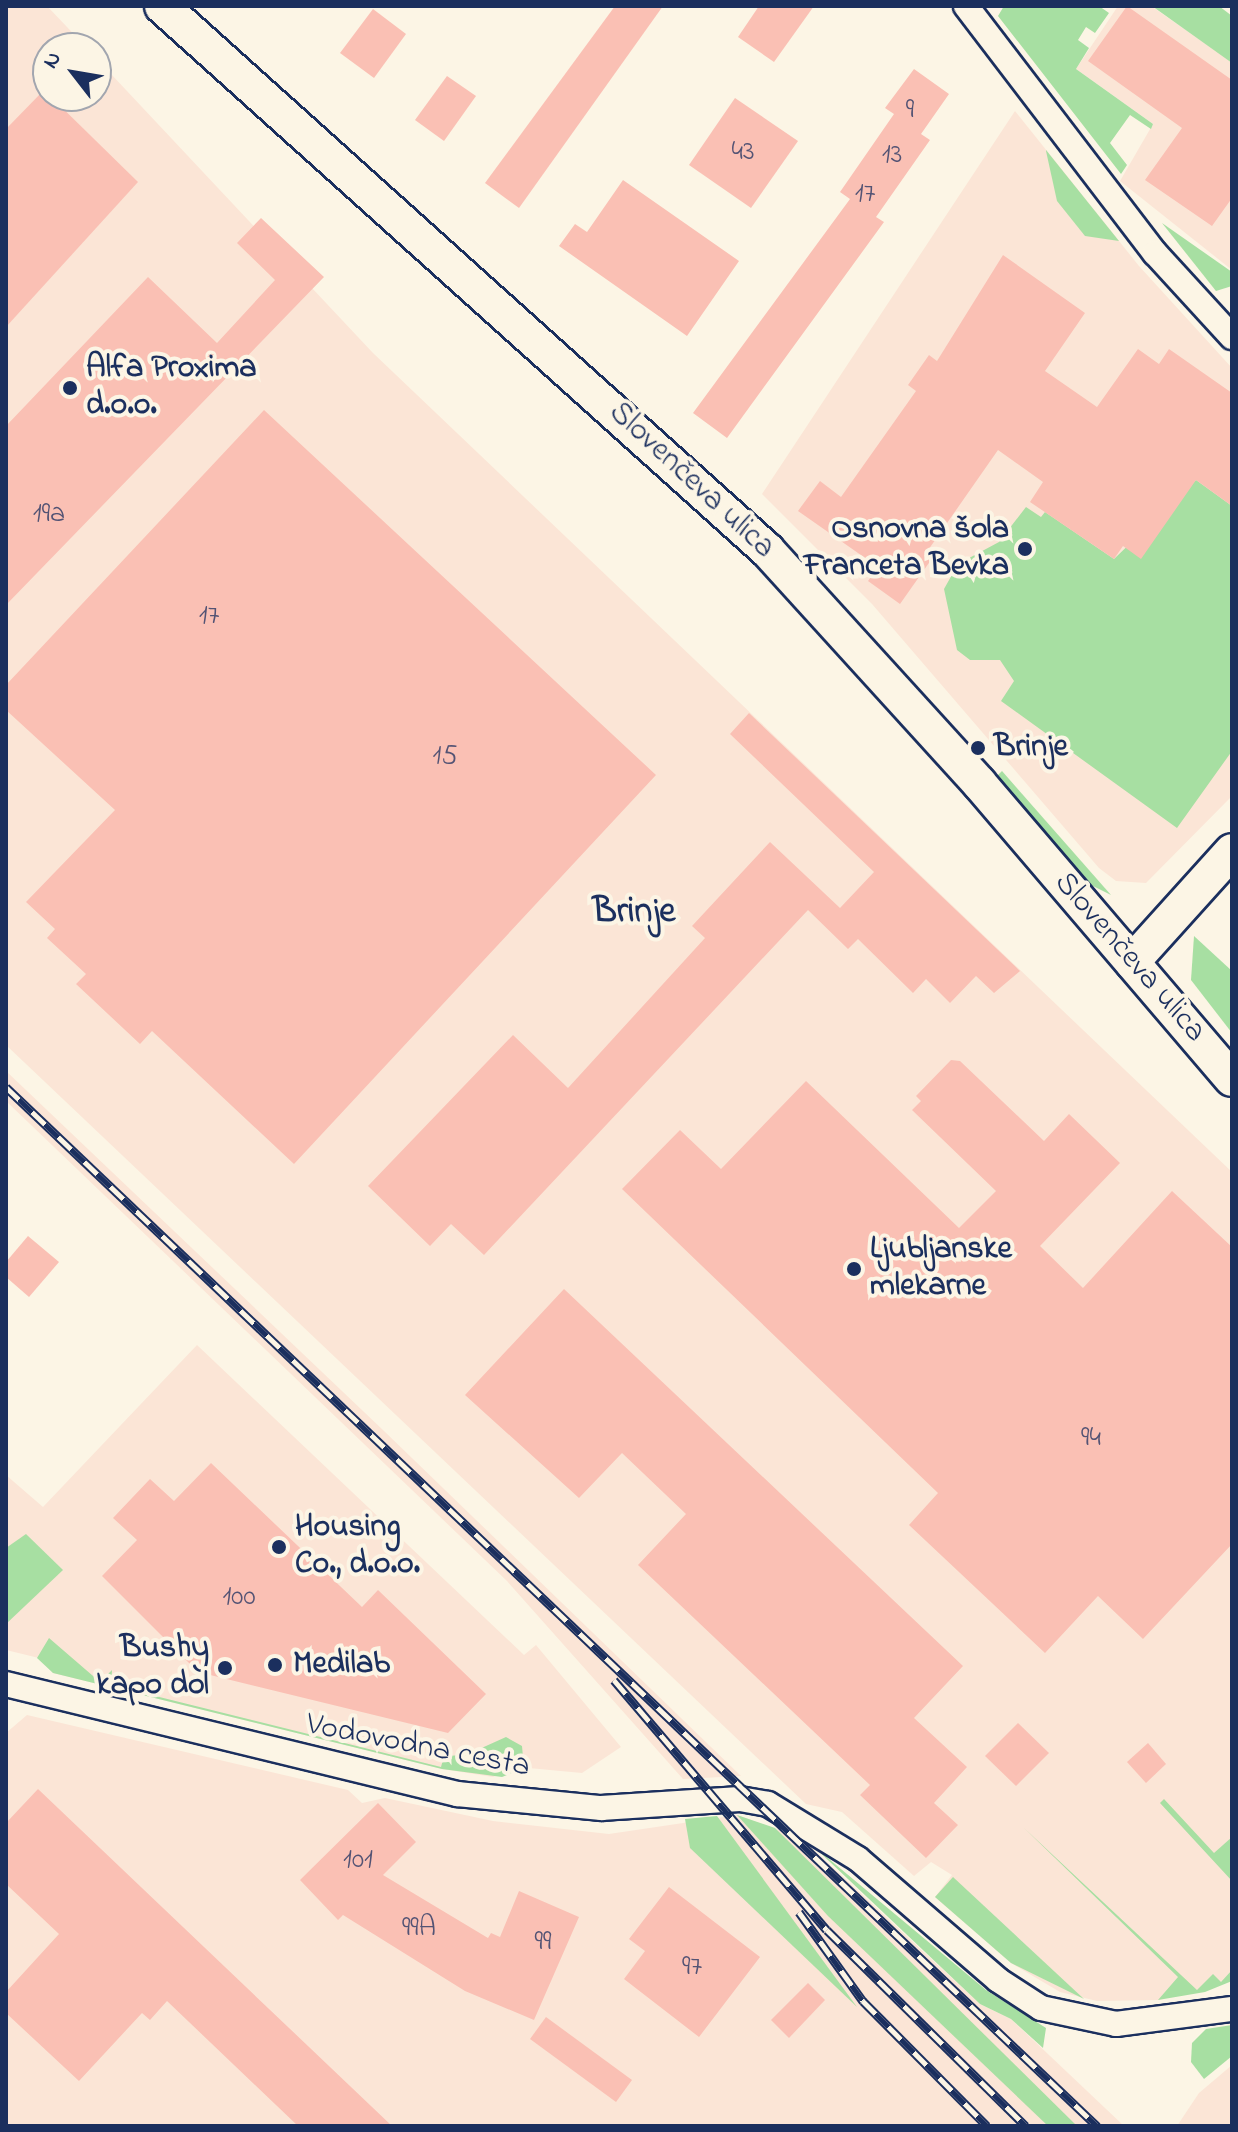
<!DOCTYPE html>
<html>
<head>
<meta charset="utf-8">
<style>
	body { margin:0 }
	#map { position:relative; width:1238px; height:2132px; overflow:hidden; background:#fcf5e5; font-family:"Indie Flower",sans-serif }
	div>[style] { position:absolute }
	.built>* { inset:0; background:#fbe5d6 }
	.green>* { inset:0; background:#a7dfa2 }
	.building>* { inset:0; background:#fac0b4 }
	.roads { filter:drop-shadow(2px 0 #1b2f5e) drop-shadow(-2px 0 #1b2f5e) drop-shadow(0 2px #1b2f5e) drop-shadow(0 -2px #1b2f5e) }
	.street>* { height:24px; margin:-12px; padding:0 12px; transform-origin:12px; border-radius:12px; background:#fcf5e5 }
	.secondary>* { height:34px; margin:-17px; padding:0 17px; transform-origin:17px; border-radius:17px; background:#fcf5e5 }
	.rail>* { height:9px; margin-top:-4.5px; transform-origin:0; background:repeating-linear-gradient(90deg,#fcf5e5 0 18px,#1b2f5e 0 36px); box-sizing:border-box; border-block:2px solid #1b2f5e }
	.dots>* { width:22px; height:22px; translate:-50% -50%; box-sizing:border-box; border:4px solid #fcf5e5; border-radius:50% }
	span { translate:-50% -50%; white-space:nowrap; text-align:center; line-height:1.15; -webkit-text-stroke:8px #fcf5e5; paint-order:stroke }
	.number-label { font-size:28px; color:#535374 }
	.number-label span { -webkit-text-stroke-width:0 }
	.poi-label { font-size:32px; color:#1b2f5e; font-weight:700 }
	.left { translate:0 -50%; text-align:left }
	.right { translate:-100% -50%; text-align:right }
	.street-label { font-size:32px; color:#1b2f5e }
	.quarter-label { font-size:36px; color:#1b2f5e; font-weight:700 }
	.frame { position:absolute; inset:0; border:8px solid #1b2f5e; pointer-events:none }
	.north { position:absolute; left:32px; top:32px; width:80px; height:80px; box-sizing:border-box; background:#fcf5e5; border:2px solid #a2a6af; border-radius:50%; rotate:301deg; font-size:22px; font-weight:700; line-height:32px; text-align:center; color:#1b2f5e }
	.north::after { content:''; display:block; margin:auto; width:28px; height:36px; background:#1b2f5e; clip-path:polygon(50% 0,100% 100%,50% 72%,0 100%) }
</style>
</head>
<body>
<div id="map">
	<div class="built">
		<div style="clip-path:polygon(6px 6px,47px 6px,87px 48px,48px 48px,48px 96px,96px 96px,96px 58px,373px 353px,1232px 1172px,1232px 1981px,1158px 2000px,1097px 2001px,1060px 1992px,1011px 1963px,935px 1897px,952px 1875px,931px 1862px,914px 1876px,842px 1812px,806px 1804px,6px 1045px)"></div>
		<div style="clip-path:polygon(1118px 6px,1151px 6px,1232px 62px,1232px 270px,1120px 181px,1153px 124px,1076px 69px)"></div>
		<div style="clip-path:polygon(1015px 111px,1139px 266px,1232px 368px,1232px 796px,1146px 883px,1116px 881px,1099px 868px,872px 604px,762px 494px)"></div>
		<div style="clip-path:polygon(6px 1071px,384px 1431px,741px 1776px,683px 1779px,507px 1581px,6px 1101px)"></div>
		<div style="clip-path:polygon(197px 1345px,524px 1655px,536px 1645px,621px 1747px,582px 1773px,518px 1767px,493px 1777px,442px 1769px,53px 1673px,43px 1659px,6px 1650px,6px 1475px,43px 1507px)"></div>
		<div style="clip-path:polygon(27px 1715px,348px 1790px,362px 1803px,385px 1798px,493px 1821px,609px 1834px,737px 1815px,801px 1838px,980px 2004px,1011px 2019px,1124px 2126px,6px 2126px,6px 1733px)"></div>
		<div style="clip-path:polygon(1232px 2065px,1232px 2126px,1177px 2126px,1199px 2093px)"></div>
	</div>
	<div class="green">
		<div style="clip-path:polygon(1004px 6px,1099px 6px,1109px 13px,1095px 33px,1086px 27px,1078px 40px,1089px 48px,1076px 69px,1153px 124px,1151px 129px,1130px 115px,1110px 143px,1127px 165px,1121px 174px,998px 16px)"></div>
		<div style="clip-path:polygon(1152px 6px,1219px 6px,1232px 16px,1232px 63px)"></div>
		<div style="clip-path:polygon(1046px 151px,1046px 150px,1119px 241px,1085px 236px,1057px 201px)"></div>
		<div style="clip-path:polygon(1162px 223px,1232px 272px,1232px 286px,1216px 291px)"></div>
		<div style="clip-path:polygon(1196px 480px,1232px 506px,1232px 751px,1177px 828px,1001px 701px,1014px 681px,1000px 660px,970px 660px,957px 650px,944px 589px,958px 564px,999px 542px,1026px 507px,1041px 517px,1045px 512px,1114px 559px)"></div>
		<div style="clip-path:polygon(1002px 771px,1111px 895px,1091px 885px,996px 777px)"></div>
		<div style="clip-path:polygon(1194px 936px,1232px 971px,1232px 1033px,1191px 980px)"></div>
		<div style="clip-path:polygon(26px 1534px,63px 1570px,6px 1624px,6px 1548px)"></div>
		<div style="clip-path:polygon(49px 1638px,100px 1682px,112px 1670px,111px 1685px,441px 1767px,444px 1756px,466px 1755px,506px 1737px,522px 1746px,524px 1768px,502px 1777px,442px 1769px,53px 1673px,37px 1658px)"></div>
		<div style="clip-path:polygon(1164px 1799px,1214px 1853px,1232px 1837px,1232px 1881px,1160px 1803px)"></div>
		<div style="clip-path:polygon(737px 1815px,775px 1828px,1077px 2126px,1048px 2126px,828px 1916px)"></div>
		<div style="clip-path:polygon(717px 1816px,857px 2007px,690px 1848px,685px 1819px)"></div>
		<div style="clip-path:polygon(1023px 1827px,1197px 1990px,1213px 1974px,1221px 1982px,1232px 1970px,1232px 1981px,1205px 1992px,1158px 2000px,1178px 1977px)"></div>
		<div style="clip-path:polygon(811px 1844px,986px 1990px,1046px 2028px,1043px 2048px,1011px 2019px,980px 2004px)"></div>
		<div style="clip-path:polygon(953px 1877px,1084px 1999px,1011px 1963px,935px 1897px)"></div>
		<div style="clip-path:polygon(1232px 2025px,1232px 2056px,1204px 2079px,1191px 2062px,1192px 2043px,1206px 2029px)"></div>
	</div>
	<div class="building">
		<div style="clip-path:polygon(615px 6px,663px 6px,519px 208px,485px 183px)"></div>
		<div style="clip-path:polygon(759px 6px,814px 6px,774px 62px,738px 37px)"></div>
		<div style="clip-path:polygon(1127px 6px,1232px 80px,1232px 198px,1212px 226px,1145px 180px,1182px 128px,1088px 61px)"></div>
		<div style="clip-path:polygon(373px 9px,406px 34px,374px 78px,340px 53px)"></div>
		<div style="clip-path:polygon(914px 69px,949px 94px,921px 134px,930px 140px,876px 217px,884px 222px,727px 438px,693px 413px,850px 199px,840px 192px,894px 114px,885px 108px)"></div>
		<div style="clip-path:polygon(447px 76px,476px 96px,444px 141px,415px 120px)"></div>
		<div style="clip-path:polygon(44px 90px,138px 182px,6px 327px,6px 129px)"></div>
		<div style="clip-path:polygon(735px 98px,798px 141px,751px 208px,689px 165px)"></div>
		<div style="clip-path:polygon(623px 180px,739px 261px,687px 336px,559px 246px,575px 224px,587px 232px)"></div>
		<div style="clip-path:polygon(261px 218px,324px 277px,6px 605px,6px 426px,148px 277px,217px 343px,275px 280px,237px 243px)"></div>
		<div style="clip-path:polygon(1003px 255px,1085px 313px,1045px 371px,1097px 407px,1138px 349px,1159px 364px,1169px 349px,1232px 393px,1232px 506px,1196px 480px,1141px 559px,1123px 546px,1114px 559px,1030px 502px,1043px 482px,998px 450px,924px 556px,931px 560px,900px 604px,868px 581px,878px 567px,798px 511px,820px 481px,841px 497px,916px 391px,908px 385px,929px 355px,937px 361px)"></div>
		<div style="clip-path:polygon(264px 410px,656px 775px,294px 1164px,152px 1031px,140px 1044px,76px 984px,86px 974px,47px 938px,55px 929px,26px 902px,115px 810px,6px 710px,6px 685px)"></div>
		<div style="clip-path:polygon(749px 713px,1020px 971px,994px 993px,976px 976px,950px 1003px,926px 979px,913px 993px,858px 939px,848px 949px,808px 910px,484px 1255px,451px 1224px,430px 1246px,368px 1186px,513px 1035px,568px 1088px,705px 938px,692px 926px,770px 842px,840px 908px,874px 872px,730px 734px)"></div>
		<div style="clip-path:polygon(951px 1060px,960px 1061px,1044px 1141px,1069px 1114px,1120px 1163px,1040px 1246px,1083px 1288px,1172px 1191px,1232px 1247px,1232px 1544px,1143px 1639px,1098px 1596px,1045px 1653px,909px 1525px,938px 1493px,622px 1189px,680px 1130px,721px 1169px,806px 1081px,959px 1228px,996px 1191px,912px 1110px,921px 1101px,916px 1096px)"></div>
		<div style="clip-path:polygon(28px 1236px,59px 1262px,29px 1297px,6px 1277px,6px 1262px)"></div>
		<div style="clip-path:polygon(564px 1289px,963px 1666px,914px 1718px,967px 1767px,934px 1803px,958px 1825px,926px 1858px,860px 1795px,870px 1785px,638px 1565px,686px 1514px,622px 1453px,579px 1498px,465px 1395px)"></div>
		<div style="clip-path:polygon(211px 1463px,362px 1607px,378px 1590px,486px 1694px,448px 1733px,198px 1672px,102px 1576px,137px 1540px,113px 1518px,150px 1479px,174px 1501px)"></div>
		<div style="clip-path:polygon(1018px 1723px,1049px 1753px,1016px 1786px,985px 1756px)"></div>
		<div style="clip-path:polygon(1148px 1743px,1166px 1764px,1146px 1783px,1127px 1762px)"></div>
		<div style="clip-path:polygon(38px 1789px,392px 2126px,298px 2126px,167px 2001px,150px 2020px,142px 2013px,79px 2081px,6px 2013px,6px 1992px,59px 1934px,6px 1884px,6px 1823px)"></div>
		<div style="clip-path:polygon(378px 1803px,416px 1842px,383px 1875px,488px 1938px,491px 1933px,500px 1937px,519px 1891px,579px 1917px,534px 2020px,465px 1991px,343px 1915px,338px 1920px,300px 1880px)"></div>
		<div style="clip-path:polygon(669px 1887px,760px 1957px,699px 2037px,624px 1979px,645px 1951px,629px 1939px)"></div>
		<div style="clip-path:polygon(808px 1983px,825px 2000px,789px 2038px,771px 2020px)"></div>
		<div style="clip-path:polygon(546px 2017px,632px 2080px,616px 2102px,530px 2039px)"></div>
	</div>
	<div class="roads">
		<div class="street">
			<div style="left:966px;top:6px;width:311px;rotate:52.6deg"></div>
			<div style="left:1155px;top:253px;width:114px;rotate:47.5deg"></div>
			<div style="left:6px;top:1684px;width:464px;rotate:13.7deg"></div>
			<div style="left:457px;top:1794px;width:145px;rotate:5.6deg"></div>
			<div style="left:601px;top:1808px;width:139px;rotate:-3.7deg"></div>
			<div style="left:740px;top:1799px;width:28px;rotate:10deg"></div>
			<div style="left:768px;top:1804px;width:105px;rotate:31.4deg"></div>
			<div style="left:858px;top:1859px;width:185px;rotate:40.8deg"></div>
			<div style="left:998px;top:1980px;width:51px;rotate:33.1deg"></div>
			<div style="left:1041px;top:2008px;width:77px;rotate:12deg"></div>
			<div style="left:1116px;top:2024px;width:117px;rotate:-7.4deg"></div>
		</div>
		<div class="secondary">
			<div style="left:162px;top:6px;width:814px;rotate:41.96deg"></div>
			<div style="left:767px;top:550px;width:315px;rotate:47.7deg"></div>
			<div style="left:979px;top:783px;width:389px;rotate:49.5deg"></div>
			<div style="left:1132px;top:962px;width:149px;rotate:-48deg"></div>
		</div>
	</div>
	<div class="rail">
		<div style="left:6px;top:1087px;width:1507px;rotate:43.6deg"></div>
		<div style="left:614px;top:1680px;width:328px;rotate:49.6deg"></div>
		<div style="left:827px;top:1930px;width:279px;rotate:44.6deg"></div>
		<div style="left:799px;top:1912px;width:110px;rotate:54.3deg"></div>
		<div style="left:863px;top:2001px;width:176px;rotate:45.2deg"></div>
	</div>
	<div class="dots">
		<div style="left:70px;top:388px;background:#1b2f5e"></div>
		<div style="left:1025px;top:549px;background:#1b2f5e"></div>
		<div style="left:978px;top:748px;background:#1b2f5e"></div>
		<div style="left:854px;top:1269px;background:#1b2f5e"></div>
		<div style="left:279px;top:1547px;background:#1b2f5e"></div>
		<div style="left:275px;top:1665px;background:#1b2f5e"></div>
		<div style="left:225px;top:1668px;background:#1b2f5e"></div>
	</div>
	<div class="number-label">
		<span style="left:910px;top:111px">9</span>
		<span style="left:743px;top:153px">43</span>
		<span style="left:892px;top:156px">13</span>
		<span style="left:865px;top:195px">17</span>
		<span style="left:49px;top:515px">19a</span>
		<span style="left:209px;top:617px">17</span>
		<span style="left:445px;top:757px">15</span>
		<span style="left:1091px;top:1439px">94</span>
		<span style="left:239px;top:1598px">100</span>
		<span style="left:358px;top:1861px">101</span>
		<span style="left:419px;top:1929px">99A</span>
		<span style="left:543px;top:1943px">99</span>
		<span style="left:692px;top:1968px">97</span>
	</div>
	<div class="poi-label">
		<span class="left" style="left:86px;top:388px">Alfa Proxima<br>d.o.o.</span>
		<span class="right" style="left:1009px;top:549px">Osnovna šola<br>Franceta Bevka</span>
		<span class="left" style="left:994px;top:748px">Brinje</span>
		<span class="left" style="left:870px;top:1269px">Ljubljanske<br>mlekarne</span>
		<span class="left" style="left:295px;top:1547px">Housing<br>Co., d.o.o.</span>
		<span class="right" style="left:209px;top:1668px">Bushy<br>kapo dol</span>
		<span class="left" style="left:293px;top:1665px">Medilab</span>
	</div>
	<div class="street-label">
		<span style="left:691px;top:481px;rotate:43deg">Slovenčeva ulica</span>
		<span style="left:1129px;top:958px;rotate:49deg">Slovenčeva ulica</span>
		<span style="left:418px;top:1747px;rotate:11deg">Vodovodna cesta</span>
	</div>
	<div class="quarter-label">
		<span style="left:634px;top:913px">Brinje</span>
	</div>
	<div class="frame"></div>
	<div class="north">N</div>
</div>
</body>
</html>
